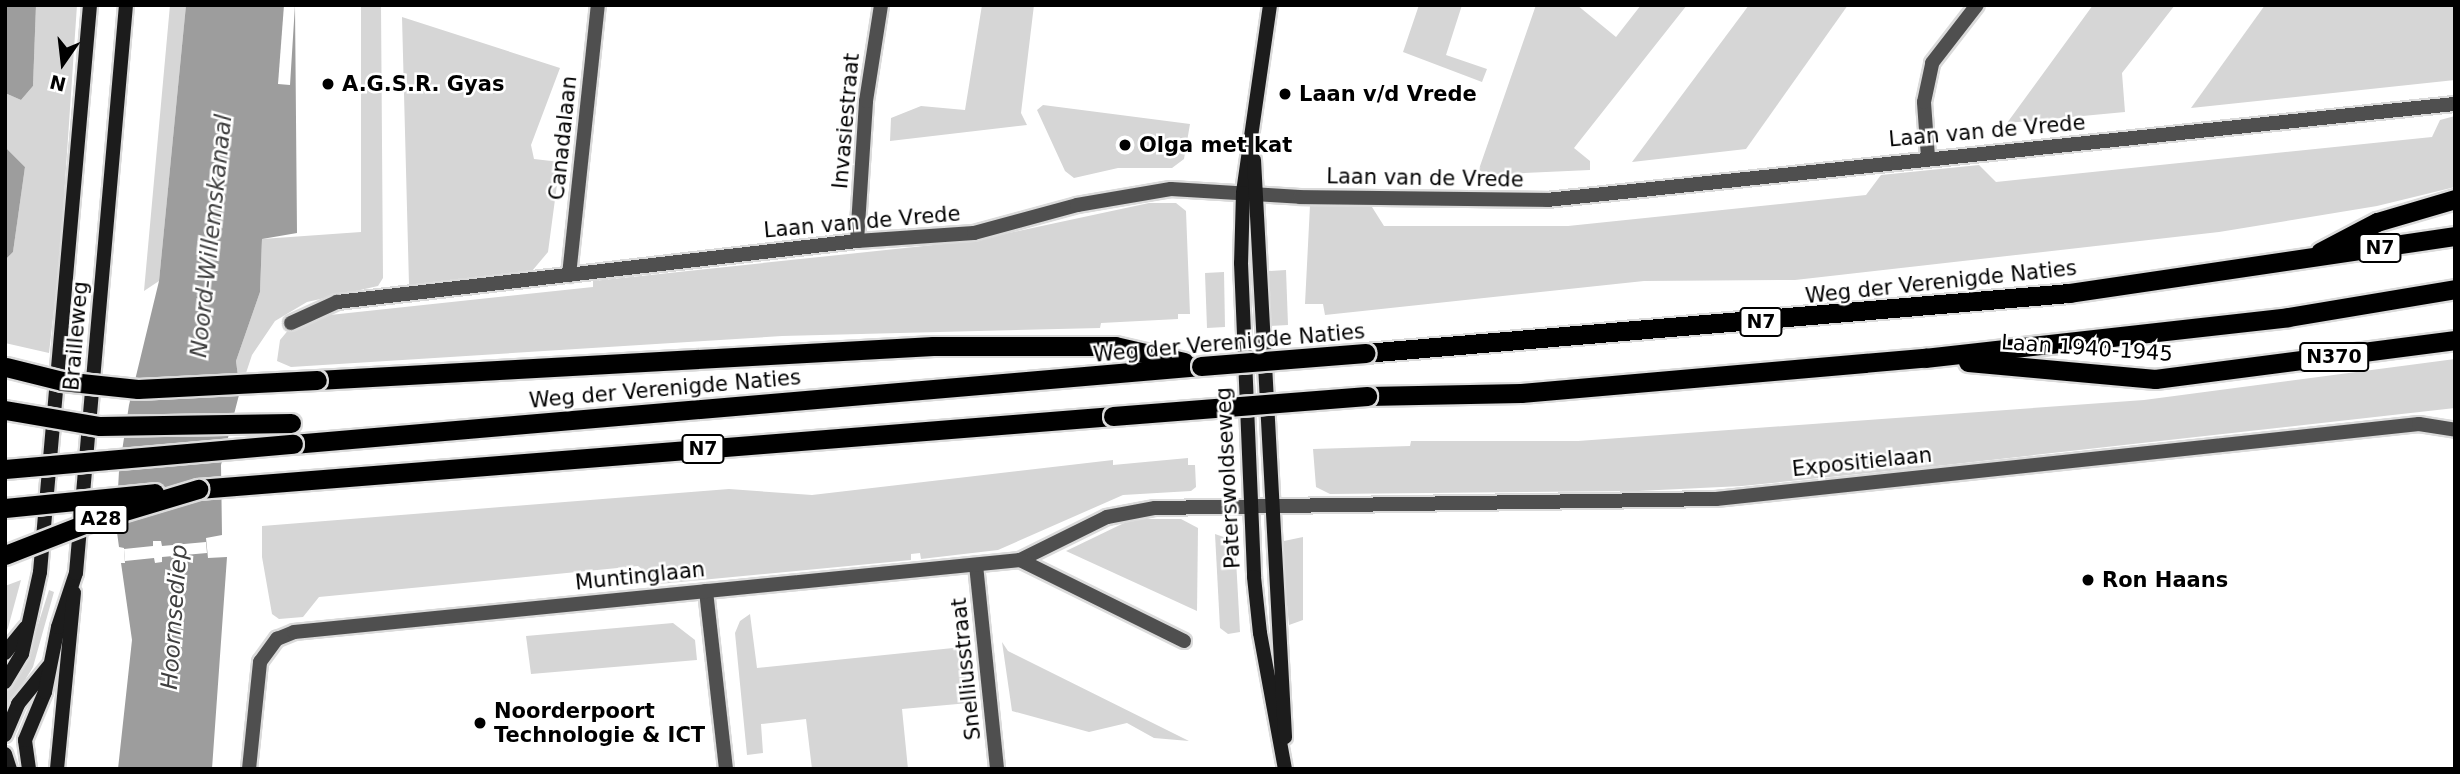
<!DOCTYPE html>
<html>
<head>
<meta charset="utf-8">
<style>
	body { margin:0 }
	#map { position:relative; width:2460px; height:774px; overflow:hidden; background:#fff; font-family:"DejaVu Sans",sans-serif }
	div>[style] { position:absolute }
	.green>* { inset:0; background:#d6d6d6 }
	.water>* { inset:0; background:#9d9d9d }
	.pier>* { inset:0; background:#fff }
	.roads { filter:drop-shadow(2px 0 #dbdbdb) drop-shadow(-2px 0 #dbdbdb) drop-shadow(0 2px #dbdbdb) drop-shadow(0 -2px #dbdbdb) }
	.minor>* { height:14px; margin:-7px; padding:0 7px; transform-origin:7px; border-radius:7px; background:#4f4f4f }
	.secondary>* { height:14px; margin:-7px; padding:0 7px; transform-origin:7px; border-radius:7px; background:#1c1c1c }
	.trunk>* { height:19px; margin:-9.5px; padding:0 9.5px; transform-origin:9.5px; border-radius:9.5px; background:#000 }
	.bridges { filter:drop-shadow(2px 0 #dbdbdb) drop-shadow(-2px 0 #dbdbdb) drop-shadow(0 2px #dbdbdb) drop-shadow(0 -2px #dbdbdb) }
	.trunk-bridge>* { height:19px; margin:-9.5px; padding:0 9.5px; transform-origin:9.5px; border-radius:9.5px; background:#000 }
	.dots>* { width:19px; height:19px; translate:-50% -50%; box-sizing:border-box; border:4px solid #fff; border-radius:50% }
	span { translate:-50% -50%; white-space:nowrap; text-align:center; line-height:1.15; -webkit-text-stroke:5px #fff; paint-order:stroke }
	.shield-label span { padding:2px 5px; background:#fff; border:2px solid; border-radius:5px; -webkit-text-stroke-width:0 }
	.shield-label { font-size:19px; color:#000; font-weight:700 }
	.poi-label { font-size:21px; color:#000; font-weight:700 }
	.left { translate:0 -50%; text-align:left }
	.street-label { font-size:21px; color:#000 }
	.water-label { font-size:23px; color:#3e3e3e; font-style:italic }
	.frame { position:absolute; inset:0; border:7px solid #000; pointer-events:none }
	.north { position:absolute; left:28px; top:28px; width:70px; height:70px; -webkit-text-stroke:5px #fff; paint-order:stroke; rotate:194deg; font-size:19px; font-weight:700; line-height:28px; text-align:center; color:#000 }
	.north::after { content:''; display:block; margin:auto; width:24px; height:32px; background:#000; clip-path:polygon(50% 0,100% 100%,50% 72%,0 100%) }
</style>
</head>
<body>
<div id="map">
	<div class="green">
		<div style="clip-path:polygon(36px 5px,77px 5px,60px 257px,49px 353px,5px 343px,5px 260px,13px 252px,25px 167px,5px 147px,5px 93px,21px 100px,33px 86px)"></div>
		<div style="clip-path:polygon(170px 5px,186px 5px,159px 281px,144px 291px)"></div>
		<div style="clip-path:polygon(361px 5px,381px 5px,383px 278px,378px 286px,307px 302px,275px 321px,252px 355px,240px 391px,236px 361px,260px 292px,262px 239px,361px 232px)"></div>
		<div style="clip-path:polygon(982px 5px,1034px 5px,1021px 113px,1027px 125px,890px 141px,891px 118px,921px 106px,965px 110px)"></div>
		<div style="clip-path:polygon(1419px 5px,1462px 5px,1446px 55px,1487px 69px,1482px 82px,1403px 52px)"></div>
		<div style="clip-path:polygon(1536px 5px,1577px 5px,1616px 37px,1641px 5px,1687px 5px,1574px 148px,1590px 161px,1590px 170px,1484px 175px,1479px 169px)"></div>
		<div style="clip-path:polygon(1749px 5px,1848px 5px,1746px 149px,1632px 162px)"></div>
		<div style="clip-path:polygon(2093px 5px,2175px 5px,2122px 73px,2125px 112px,2007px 123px)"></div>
		<div style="clip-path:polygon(2265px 5px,2455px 5px,2455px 80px,2191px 108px)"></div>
		<div style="clip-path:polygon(402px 17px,560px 68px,531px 145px,534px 159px,560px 162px,548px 252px,532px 271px,409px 285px)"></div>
		<div style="clip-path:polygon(1043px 105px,1190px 124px,1184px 159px,1172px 168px,1118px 168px,1074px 178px,1065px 171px,1037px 110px)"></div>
		<div style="clip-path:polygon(2455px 116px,2455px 187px,2377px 206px,2219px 232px,1795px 280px,1644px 281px,1325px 315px,1323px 304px,1305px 304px,1310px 205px,1372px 207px,1384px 226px,1568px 226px,1866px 195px,1881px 175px,1979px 165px,1996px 182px,2432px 137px,2440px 120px)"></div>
		<div style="clip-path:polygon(1149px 203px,1176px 203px,1186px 211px,1190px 314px,1178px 314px,1178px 319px,1101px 323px,1100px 328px,782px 336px,291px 367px,277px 361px,280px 340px,290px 328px,311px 317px,593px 287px,593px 281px,971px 241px)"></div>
		<div style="clip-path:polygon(1286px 270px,1288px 325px,1270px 326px,1268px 271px)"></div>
		<div style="clip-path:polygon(1224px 272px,1225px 327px,1207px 328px,1205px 273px)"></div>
		<div style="clip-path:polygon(2455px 359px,2455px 408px,1919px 468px,1742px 486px,1638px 491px,1330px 494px,1316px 487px,1313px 449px,1410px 446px,1411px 441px,1578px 441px,2144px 400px)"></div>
		<div style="clip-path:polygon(1188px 458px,1188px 465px,1195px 465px,1196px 487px,1191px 491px,1123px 495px,998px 550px,921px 559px,920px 553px,911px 554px,911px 560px,659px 584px,638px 566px,319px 597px,303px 617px,279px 619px,272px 614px,262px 557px,262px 526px,729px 489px,812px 495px,1113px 460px,1113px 465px)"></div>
		<div style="clip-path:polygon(1142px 519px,1181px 519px,1198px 528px,1197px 611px,1066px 551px,1124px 523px)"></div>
		<div style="clip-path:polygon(1215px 534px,1235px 541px,1240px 632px,1228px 634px,1220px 628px)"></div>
		<div style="clip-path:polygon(1303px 537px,1303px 620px,1289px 625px,1282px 554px,1284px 541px)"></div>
		<div style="clip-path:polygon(21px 580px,8px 628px,5px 633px,5px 586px)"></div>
		<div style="clip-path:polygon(49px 590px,54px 592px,33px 667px,5px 713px,5px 694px,30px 650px)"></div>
		<div style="clip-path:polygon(750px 614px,757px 668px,963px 647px,969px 703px,902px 709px,908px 769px,812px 769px,806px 719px,761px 724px,763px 753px,747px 755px,735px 633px,740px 621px)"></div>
		<div style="clip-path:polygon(673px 623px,695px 640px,697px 660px,531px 674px,526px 636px)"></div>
		<div style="clip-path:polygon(1002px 642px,1008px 651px,1189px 741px,1154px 738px,1127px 723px,1089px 732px,1012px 711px)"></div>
	</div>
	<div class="water">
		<div style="clip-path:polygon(5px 5px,36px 5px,33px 86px,21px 100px,5px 93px)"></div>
		<div style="clip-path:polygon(186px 5px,295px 5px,297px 233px,262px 239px,260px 292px,236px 361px,240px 391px,221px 465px,222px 535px,206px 538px,208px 558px,227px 557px,212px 769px,118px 769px,132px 640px,121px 563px,125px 563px,124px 548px,119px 547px,116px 525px,119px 471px,129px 405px,159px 281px)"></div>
		<div style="clip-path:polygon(5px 147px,25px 167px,13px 252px,5px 260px)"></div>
	</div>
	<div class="pier">
		<div style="clip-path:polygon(284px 5px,295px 5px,290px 85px,278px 84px)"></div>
		<div style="clip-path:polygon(153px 541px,161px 541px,162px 546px,206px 542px,207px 553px,162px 557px,162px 562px,155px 563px,154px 558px,125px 561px,124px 549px,153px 546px)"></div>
	</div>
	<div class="roads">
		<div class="minor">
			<div style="left:1928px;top:157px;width:55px;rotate:-94.2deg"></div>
			<div style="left:1924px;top:102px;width:40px;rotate:-78deg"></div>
			<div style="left:1932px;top:63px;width:73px;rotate:-52.2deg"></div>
			<div style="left:857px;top:241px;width:140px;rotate:-86.3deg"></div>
			<div style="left:866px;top:101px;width:97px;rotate:-81.1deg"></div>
			<div style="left:569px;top:275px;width:272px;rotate:-83.9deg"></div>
			<div style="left:291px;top:323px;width:51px;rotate:-24.5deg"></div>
			<div style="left:337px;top:302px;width:524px;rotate:-6.69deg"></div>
			<div style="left:857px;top:241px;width:117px;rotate:-3.9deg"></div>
			<div style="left:974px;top:233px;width:107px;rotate:-15.2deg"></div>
			<div style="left:1077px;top:205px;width:95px;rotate:-9.7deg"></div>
			<div style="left:1171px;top:189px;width:129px;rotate:3.5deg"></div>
			<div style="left:1300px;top:197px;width:247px;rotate:0.7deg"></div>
			<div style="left:1547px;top:200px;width:913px;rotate:-6.04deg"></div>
			<div style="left:1020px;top:560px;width:97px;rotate:-26.3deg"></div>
			<div style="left:1107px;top:517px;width:49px;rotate:-10.6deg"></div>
			<div style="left:1155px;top:508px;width:561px;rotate:-0.92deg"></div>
			<div style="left:1716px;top:499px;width:707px;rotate:-6.09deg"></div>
			<div style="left:2419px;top:424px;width:36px;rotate:9deg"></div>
			<div style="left:976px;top:565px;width:205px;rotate:84.1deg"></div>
			<div style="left:706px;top:591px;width:179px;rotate:83.6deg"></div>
			<div style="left:249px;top:769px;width:108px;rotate:-84.1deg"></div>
			<div style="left:260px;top:662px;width:29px;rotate:-54deg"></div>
			<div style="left:277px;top:639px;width:18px;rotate:-22deg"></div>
			<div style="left:294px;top:632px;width:730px;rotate:-5.66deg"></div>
			<div style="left:1020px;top:560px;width:183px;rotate:26.3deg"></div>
		</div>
		<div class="secondary">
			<div style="left:1270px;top:5px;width:190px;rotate:98.2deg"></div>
			<div style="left:1243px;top:193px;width:70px;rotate:91.6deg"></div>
			<div style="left:1241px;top:263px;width:314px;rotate:87.6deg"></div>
			<div style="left:1254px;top:577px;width:56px;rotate:83.9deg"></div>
			<div style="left:1260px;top:633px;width:138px;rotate:79.6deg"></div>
			<div style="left:1254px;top:160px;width:578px;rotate:86.92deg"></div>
			<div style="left:5px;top:653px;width:33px;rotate:-51deg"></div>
			<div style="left:5px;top:682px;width:33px;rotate:-59deg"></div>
			<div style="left:22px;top:654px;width:84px;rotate:-77.6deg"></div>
			<div style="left:40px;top:572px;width:569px;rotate:-84.96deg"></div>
			<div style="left:5px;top:735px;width:34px;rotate:-67deg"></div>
			<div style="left:18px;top:704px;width:49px;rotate:-50.8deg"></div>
			<div style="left:5px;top:754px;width:16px;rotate:72deg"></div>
			<div style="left:29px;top:769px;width:29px;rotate:-98deg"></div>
			<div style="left:25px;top:740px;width:52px;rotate:-67.4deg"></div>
			<div style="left:45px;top:692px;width:66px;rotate:-78.7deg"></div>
			<div style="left:58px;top:627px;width:57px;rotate:-71.6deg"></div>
			<div style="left:76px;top:573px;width:570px;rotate:-84.97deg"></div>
			<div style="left:57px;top:769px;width:177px;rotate:-84.5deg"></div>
		</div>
		<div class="trunk">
			<div style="left:2320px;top:252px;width:64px;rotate:-27.8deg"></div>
			<div style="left:2377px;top:222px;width:81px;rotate:-16.4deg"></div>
			<div style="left:1365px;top:353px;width:707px;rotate:-4.87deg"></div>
			<div style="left:2069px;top:293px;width:390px;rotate:-8.4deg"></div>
			<div style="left:1968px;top:362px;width:188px;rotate:5.2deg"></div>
			<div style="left:2155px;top:379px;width:303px;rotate:-7.4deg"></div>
			<div style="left:317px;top:380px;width:617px;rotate:-3.16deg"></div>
			<div style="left:933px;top:346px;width:182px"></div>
			<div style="left:1115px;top:346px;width:71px;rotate:13.1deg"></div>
			<div style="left:1367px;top:396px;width:154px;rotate:-1.1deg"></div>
			<div style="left:1521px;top:393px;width:406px;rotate:-5deg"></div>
			<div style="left:1925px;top:358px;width:365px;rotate:-6.4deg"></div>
			<div style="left:2288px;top:317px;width:169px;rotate:-9.5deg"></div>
			<div style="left:293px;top:444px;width:911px;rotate:-4.91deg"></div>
			<div style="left:198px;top:489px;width:918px;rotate:-4.56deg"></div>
		</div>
	</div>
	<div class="bridges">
		<div class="trunk-bridge">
			<div style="left:1201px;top:366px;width:165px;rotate:-4.5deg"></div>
			<div style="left:6px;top:367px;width:58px;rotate:14deg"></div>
			<div style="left:62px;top:381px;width:76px;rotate:6deg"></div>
			<div style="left:138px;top:389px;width:179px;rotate:-2.9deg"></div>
			<div style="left:5px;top:410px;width:96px;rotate:9.6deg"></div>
			<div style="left:100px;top:426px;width:191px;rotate:-0.9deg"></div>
			<div style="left:1113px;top:416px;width:255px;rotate:-4.5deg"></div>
			<div style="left:5px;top:469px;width:289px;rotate:-5deg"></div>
			<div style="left:5px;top:508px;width:150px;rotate:-5.7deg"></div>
			<div style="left:5px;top:555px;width:97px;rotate:-21.3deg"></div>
			<div style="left:95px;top:520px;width:108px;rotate:-16.8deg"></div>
		</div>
	</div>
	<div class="dots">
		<div style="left:328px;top:84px;background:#000"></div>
		<div style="left:1285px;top:94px;background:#000"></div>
		<div style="left:1125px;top:145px;background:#000"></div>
		<div style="left:2088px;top:580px;background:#000"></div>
		<div style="left:480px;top:723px;background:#000"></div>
	</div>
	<div class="shield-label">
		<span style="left:2380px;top:248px">N7</span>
		<span style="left:1761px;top:322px">N7</span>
		<span style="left:2334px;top:357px">N370</span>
		<span style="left:703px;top:449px">N7</span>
		<span style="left:101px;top:519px">A28</span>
	</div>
	<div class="poi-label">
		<span class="left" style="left:342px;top:84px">A.G.S.R. Gyas</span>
		<span class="left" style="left:1299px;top:94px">Laan v/d Vrede</span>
		<span class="left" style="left:1139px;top:145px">Olga met kat</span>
		<span class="left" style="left:2102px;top:580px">Ron Haans</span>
		<span class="left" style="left:494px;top:723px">Noorderpoort<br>Technologie &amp; ICT</span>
	</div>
	<div class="street-label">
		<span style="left:846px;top:121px;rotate:-85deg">Invasiestraat</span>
		<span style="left:1987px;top:131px;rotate:-5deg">Laan van de Vrede</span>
		<span style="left:563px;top:138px;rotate:-84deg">Canadalaan</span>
		<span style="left:1425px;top:178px;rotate:1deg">Laan van de Vrede</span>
		<span style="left:862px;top:222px;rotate:-5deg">Laan van de Vrede</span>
		<span style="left:1941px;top:282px;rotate:-6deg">Weg der Verenigde Naties</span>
		<span style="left:76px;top:336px;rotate:-85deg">Brailleweg</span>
		<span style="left:1229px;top:343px;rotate:-5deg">Weg der Verenigde Naties</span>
		<span style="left:2087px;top:348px;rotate:4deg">Laan 1940-1945</span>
		<span style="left:665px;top:389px;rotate:-5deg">Weg der Verenigde Naties</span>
		<span style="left:1862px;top:462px;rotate:-6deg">Expositielaan</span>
		<span style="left:1228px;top:478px;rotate:-93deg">Paterswoldseweg</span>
		<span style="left:640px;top:576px;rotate:-6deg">Muntinglaan</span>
		<span style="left:966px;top:669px;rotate:-96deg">Snelliusstraat</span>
	</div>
	<div class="water-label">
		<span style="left:211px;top:236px;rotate:-84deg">Noord-Willemskanaal</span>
		<span style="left:174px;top:617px;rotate:-86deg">Hoornsediep</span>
	</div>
	<div class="frame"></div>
	<div class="north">N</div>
</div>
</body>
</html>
